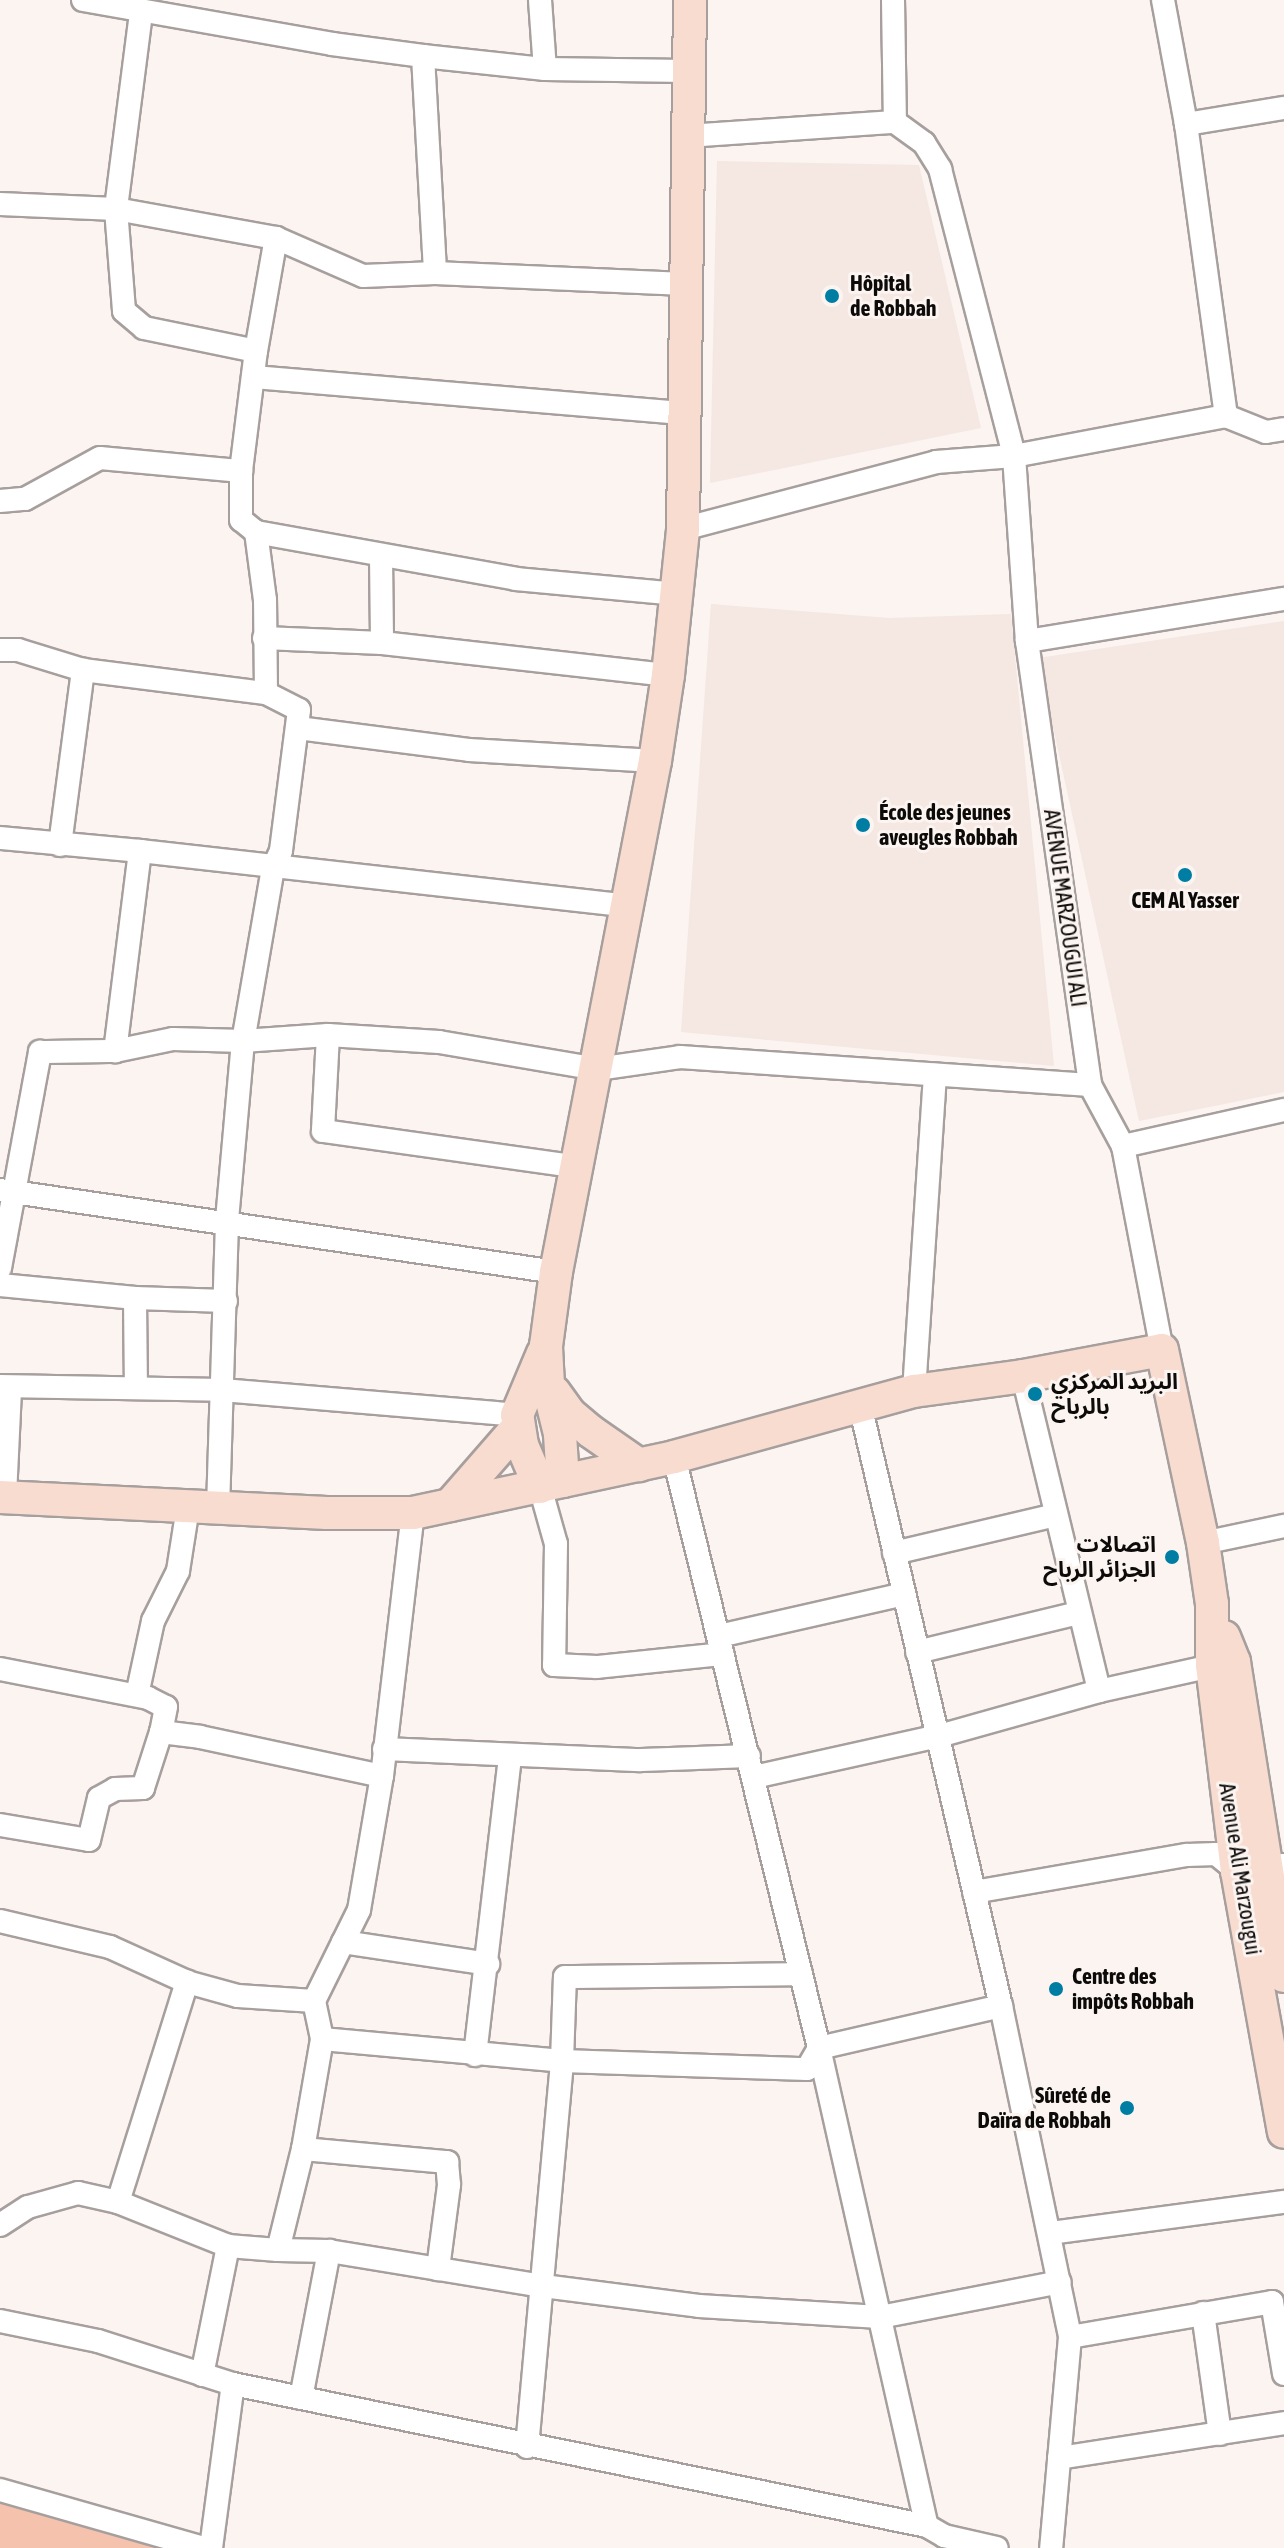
<!DOCTYPE html>
<html>
<head>
<meta charset="utf-8">
<style>
	body { margin:0 }
	#map { position:relative; width:1284px; height:2548px; overflow:hidden; background:#fbf4f1; font-family:"Asap Condensed","Noto Sans Arabic",sans-serif }
	div>[style] { position:absolute }
	.built>* { inset:0; background:#f5e7e1 }
	.green>* { inset:0; background:#f5c2ae }
	.roads { filter:drop-shadow(2px 0 #a69f9d) drop-shadow(-2px 0 #a69f9d) drop-shadow(0 2px #a69f9d) drop-shadow(0 -2px #a69f9d) }
	.minor>* { height:22px; margin:-11px; padding:0 11px; transform-origin:11px; border-radius:11px; background:#fff }
	.secondary>* { height:32px; margin:-16px; padding:0 16px; transform-origin:16px; border-radius:16px; background:#f9dcd0 }
	.dots>* { width:22px; height:22px; translate:-50% -50%; box-sizing:border-box; border:4px solid #fbf4f1; border-radius:50% }
	span { translate:-50% -50%; white-space:nowrap; text-align:center; line-height:1.15; -webkit-text-stroke:6px #fbf4f1; paint-order:stroke }
	.poi-label { font-size:22px; color:#0d0b0a; font-weight:700 }
	.left { translate:0 -50%; text-align:left }
	.right { translate:-100% -50%; text-align:right }
	.street-label { font-size:22px; color:#0d0b0a }
</style>
</head>
<body>
<div id="map">
	<div class="built">
		<div style="clip-path:polygon(717px 161px,919px 165px,981px 428px,710px 483px)"></div>
		<div style="clip-path:polygon(711px 604px,889px 618px,1011px 614px,1054px 1066px,681px 1032px)"></div>
		<div style="clip-path:polygon(1284px 621px,1284px 1092px,1139px 1121px,1038px 658px)"></div>
	</div>
	<div class="green">
		<div style="clip-path:polygon(0 2497px,188px 2548px,0 2548px)"></div>
	</div>
	<div class="roads">
		<div class="minor">
			<div style="left:83px;top:0;width:253px;rotate:10deg"></div>
			<div style="left:332px;top:44px;width:92px;rotate:7.5deg"></div>
			<div style="left:423px;top:56px;width:123px;rotate:6.1deg"></div>
			<div style="left:545px;top:69px;width:142px;rotate:0.8deg"></div>
			<div style="left:540px;top:0;width:69px;rotate:85.9deg"></div>
			<div style="left:893px;top:0;width:122px;rotate:89.1deg"></div>
			<div style="left:141px;top:13px;width:198px;rotate:97.3deg"></div>
			<div style="left:116px;top:209px;width:102px;rotate:85.5deg"></div>
			<div style="left:124px;top:311px;width:26px;rotate:40deg"></div>
			<div style="left:144px;top:328px;width:114px;rotate:11.6deg"></div>
			<div style="left:423px;top:56px;width:217px;rotate:86.8deg"></div>
			<div style="left:1186px;top:124px;width:99px;rotate:-9.3deg"></div>
			<div style="left:687px;top:136px;width:208px;rotate:-3.9deg"></div>
			<div style="left:895px;top:122px;width:36px;rotate:36deg"></div>
			<div style="left:924px;top:143px;width:31px;rotate:58deg"></div>
			<div style="left:940px;top:169px;width:296px;rotate:75.5deg"></div>
			<div style="left:1014px;top:456px;width:185px;rotate:86deg"></div>
			<div style="left:1027px;top:641px;width:448px;rotate:81.9deg"></div>
			<div style="left:1090px;top:1085px;width:69px;rotate:61.6deg"></div>
			<div style="left:1123px;top:1146px;width:208px;rotate:79.2deg"></div>
			<div style="left:0;top:204px;width:116px;rotate:2.5deg"></div>
			<div style="left:116px;top:209px;width:163px;rotate:10.3deg"></div>
			<div style="left:276px;top:238px;width:95px;rotate:23.6deg"></div>
			<div style="left:363px;top:276px;width:72px;rotate:-2.4deg"></div>
			<div style="left:435px;top:273px;width:250px;rotate:2.5deg"></div>
			<div style="left:253px;top:377px;width:434px;rotate:4.8deg"></div>
			<div style="left:1226px;top:416px;width:43px;rotate:21.8deg"></div>
			<div style="left:1266px;top:432px;width:18px;rotate:-9deg"></div>
			<div style="left:0;top:501px;width:25px;rotate:-5deg"></div>
			<div style="left:25px;top:499px;width:85px;rotate:-28.7deg"></div>
			<div style="left:100px;top:458px;width:142px;rotate:5.3deg"></div>
			<div style="left:683px;top:529px;width:262px;rotate:-14.8deg"></div>
			<div style="left:936px;top:462px;width:78px;rotate:-4.4deg"></div>
			<div style="left:1014px;top:456px;width:216px;rotate:-10.7deg"></div>
			<div style="left:1226px;top:416px;width:295px;rotate:-97.8deg"></div>
			<div style="left:1186px;top:124px;width:126px;rotate:-100.5deg"></div>
			<div style="left:256px;top:532px;width:264px;rotate:10.2deg"></div>
			<div style="left:516px;top:579px;width:162px;rotate:5.3deg"></div>
			<div style="left:381px;top:557px;width:86px;rotate:89.3deg"></div>
			<div style="left:264px;top:638px;width:118px;rotate:2.4deg"></div>
			<div style="left:382px;top:643px;width:288px;rotate:6.4deg"></div>
			<div style="left:1027px;top:641px;width:260px;rotate:-9.3deg"></div>
			<div style="left:0;top:650px;width:18px"></div>
			<div style="left:18px;top:650px;width:68px;rotate:17.1deg"></div>
			<div style="left:83px;top:670px;width:184px;rotate:7.2deg"></div>
			<div style="left:266px;top:693px;width:37px;rotate:27deg"></div>
			<div style="left:299px;top:710px;width:142px;rotate:97.3deg"></div>
			<div style="left:281px;top:851px;width:19px;rotate:115deg"></div>
			<div style="left:273px;top:868px;width:176px;rotate:99.8deg"></div>
			<div style="left:243px;top:1041px;width:182px;rotate:95.1deg"></div>
			<div style="left:227px;top:1222px;width:286px;rotate:91.8deg"></div>
			<div style="left:266px;top:693px;width:93px;rotate:-90.6deg"></div>
			<div style="left:265px;top:600px;width:69px;rotate:-97.5deg"></div>
			<div style="left:256px;top:532px;width:19px;rotate:-141deg"></div>
			<div style="left:241px;top:520px;width:49px;rotate:-90deg"></div>
			<div style="left:241px;top:471px;width:121px;rotate:-82.9deg"></div>
			<div style="left:256px;top:351px;width:115px;rotate:-80deg"></div>
			<div style="left:298px;top:728px;width:172px;rotate:7.3deg"></div>
			<div style="left:469px;top:750px;width:186px;rotate:3.4deg"></div>
			<div style="left:0;top:838px;width:141px;rotate:5.3deg"></div>
			<div style="left:140px;top:851px;width:202px;rotate:97.1deg"></div>
			<div style="left:115px;top:1051px;width:59px;rotate:-11.7deg"></div>
			<div style="left:173px;top:1039px;width:70px;rotate:1.6deg"></div>
			<div style="left:243px;top:1041px;width:85px;rotate:-4deg"></div>
			<div style="left:328px;top:1035px;width:111px;rotate:3.6deg"></div>
			<div style="left:439px;top:1042px;width:160px;rotate:9.7deg"></div>
			<div style="left:597px;top:1069px;width:84px;rotate:-8.2deg"></div>
			<div style="left:680px;top:1057px;width:411px;rotate:3.9deg"></div>
			<div style="left:60px;top:845px;width:177px;rotate:-82.5deg"></div>
			<div style="left:140px;top:851px;width:490px;rotate:6.4deg"></div>
			<div style="left:328px;top:1035px;width:96px;rotate:93deg"></div>
			<div style="left:323px;top:1131px;width:258px;rotate:8deg"></div>
			<div style="left:1123px;top:1146px;width:165px;rotate:-12.6deg"></div>
			<div style="left:0;top:1190px;width:562px;rotate:8.39deg"></div>
			<div style="left:0;top:1268px;width:220px;rotate:-79.5deg"></div>
			<div style="left:40px;top:1052px;width:75px;rotate:-0.8deg"></div>
			<div style="left:0;top:1285px;width:136px;rotate:5.5deg"></div>
			<div style="left:135px;top:1298px;width:91px;rotate:1.9deg"></div>
			<div style="left:135px;top:1298px;width:90px;rotate:89.4deg"></div>
			<div style="left:1023px;top:1376px;width:324px;rotate:76.4deg"></div>
			<div style="left:0;top:1386px;width:222px;rotate:1deg"></div>
			<div style="left:222px;top:1390px;width:296px;rotate:4.8deg"></div>
			<div style="left:914px;top:1391px;width:317px;rotate:-86.2deg"></div>
			<div style="left:860px;top:1405px;width:617px;rotate:76.8deg"></div>
			<div style="left:1001px;top:2006px;width:338px;rotate:78.2deg"></div>
			<div style="left:1070px;top:2337px;width:212px;rotate:95.1deg"></div>
			<div style="left:674px;top:1457px;width:609px;rotate:76.21deg"></div>
			<div style="left:819px;top:2048px;width:490px;rotate:77.3deg"></div>
			<div style="left:540px;top:1487px;width:59px;rotate:74.3deg"></div>
			<div style="left:556px;top:1544px;width:121px;rotate:90.9deg"></div>
			<div style="left:554px;top:1665px;width:43px;rotate:2.7deg"></div>
			<div style="left:597px;top:1667px;width:126px;rotate:-5.9deg"></div>
			<div style="left:5px;top:1496px;width:107px;rotate:-87.3deg"></div>
			<div style="left:1203px;top:1543px;width:83px;rotate:-11.9deg"></div>
			<div style="left:894px;top:1553px;width:166px;rotate:-13.2deg"></div>
			<div style="left:719px;top:1636px;width:190px;rotate:-12.8deg"></div>
			<div style="left:917px;top:1652px;width:166px;rotate:-13.6deg"></div>
			<div style="left:0;top:1669px;width:151px;rotate:11.1deg"></div>
			<div style="left:148px;top:1698px;width:20px;rotate:27deg"></div>
			<div style="left:166px;top:1707px;width:25px;rotate:101deg"></div>
			<div style="left:161px;top:1732px;width:39px;rotate:7deg"></div>
			<div style="left:200px;top:1737px;width:186px;rotate:12.1deg"></div>
			<div style="left:137px;top:1695px;width:76px;rotate:-77.8deg"></div>
			<div style="left:153px;top:1621px;width:56px;rotate:-63.4deg"></div>
			<div style="left:178px;top:1571px;width:65px;rotate:-81.1deg"></div>
			<div style="left:384px;top:1749px;width:257px;rotate:2.5deg"></div>
			<div style="left:641px;top:1760px;width:108px;rotate:-2.1deg"></div>
			<div style="left:754px;top:1777px;width:189px;rotate:-12.5deg"></div>
			<div style="left:939px;top:1736px;width:166px;rotate:-15.7deg"></div>
			<div style="left:1099px;top:1691px;width:129px;rotate:-12.5deg"></div>
			<div style="left:0;top:1825px;width:90px;rotate:9.6deg"></div>
			<div style="left:89px;top:1840px;width:43px;rotate:-76.6deg"></div>
			<div style="left:99px;top:1798px;width:18px;rotate:-29deg"></div>
			<div style="left:115px;top:1789px;width:28px;rotate:-2deg"></div>
			<div style="left:143px;top:1788px;width:59px;rotate:-72.2deg"></div>
			<div style="left:974px;top:1892px;width:216px;rotate:-9.9deg"></div>
			<div style="left:1187px;top:1855px;width:29px;rotate:-2deg"></div>
			<div style="left:1216px;top:1854px;width:27px;rotate:39deg"></div>
			<div style="left:1237px;top:1871px;width:47px;rotate:-7.3deg"></div>
			<div style="left:0;top:1921px;width:113px;rotate:13.3deg"></div>
			<div style="left:110px;top:1947px;width:85px;rotate:24.4deg"></div>
			<div style="left:187px;top:1982px;width:53px;rotate:15.4deg"></div>
			<div style="left:238px;top:1996px;width:76px;rotate:3.8deg"></div>
			<div style="left:314px;top:2001px;width:39px;rotate:78deg"></div>
			<div style="left:322px;top:2039px;width:112px;rotate:99.8deg"></div>
			<div style="left:303px;top:2149px;width:104px;rotate:103.9deg"></div>
			<div style="left:278px;top:2250px;width:51px;rotate:1.1deg"></div>
			<div style="left:329px;top:2251px;width:217px;rotate:9.3deg"></div>
			<div style="left:543px;top:2286px;width:157px;rotate:7.3deg"></div>
			<div style="left:699px;top:2306px;width:181px;rotate:3.5deg"></div>
			<div style="left:880px;top:2317px;width:183px;rotate:-11deg"></div>
			<div style="left:343px;top:1942px;width:147px;rotate:8.6deg"></div>
			<div style="left:314px;top:2001px;width:102px;rotate:-63.7deg"></div>
			<div style="left:359px;top:1910px;width:136px;rotate:-80.3deg"></div>
			<div style="left:382px;top:1776px;width:265px;rotate:-83.3deg"></div>
			<div style="left:322px;top:2039px;width:241px;rotate:5.2deg"></div>
			<div style="left:562px;top:2061px;width:245px;rotate:1.9deg"></div>
			<div style="left:807px;top:2069px;width:24px;rotate:-60deg"></div>
			<div style="left:819px;top:2048px;width:187px;rotate:-13deg"></div>
			<div style="left:475px;top:2055px;width:300px;rotate:-83.3deg"></div>
			<div style="left:303px;top:2149px;width:145px;rotate:5.2deg"></div>
			<div style="left:447px;top:2162px;width:23px;rotate:85deg"></div>
			<div style="left:449px;top:2185px;width:85px;rotate:97.5deg"></div>
			<div style="left:118px;top:2202px;width:231px;rotate:-72.6deg"></div>
			<div style="left:0;top:2225px;width:33px;rotate:-33deg"></div>
			<div style="left:28px;top:2207px;width:52px;rotate:-15.6deg"></div>
			<div style="left:78px;top:2193px;width:41px;rotate:12.7deg"></div>
			<div style="left:118px;top:2202px;width:118px;rotate:21.8deg"></div>
			<div style="left:228px;top:2246px;width:50px;rotate:4.6deg"></div>
			<div style="left:1051px;top:2233px;width:235px;rotate:-7.6deg"></div>
			<div style="left:1203px;top:2313px;width:122px;rotate:82deg"></div>
			<div style="left:0;top:2321px;width:100px;rotate:11.5deg"></div>
			<div style="left:98px;top:2341px;width:142px;rotate:17.7deg"></div>
			<div style="left:233px;top:2384px;width:708px;rotate:11.56deg"></div>
			<div style="left:927px;top:2526px;width:20px;rotate:30deg"></div>
			<div style="left:944px;top:2536px;width:54px;rotate:12.8deg"></div>
			<div style="left:1070px;top:2337px;width:205px;rotate:-9.8deg"></div>
			<div style="left:1272px;top:2302px;width:73px;rotate:80.5deg"></div>
			<div style="left:202px;top:2375px;width:132px;rotate:-78.6deg"></div>
			<div style="left:301px;top:2398px;width:150px;rotate:-79.2deg"></div>
			<div style="left:527px;top:2447px;width:388px;rotate:-84.8deg"></div>
			<div style="left:562px;top:2061px;width:84px;rotate:-88deg"></div>
			<div style="left:565px;top:1977px;width:236px;rotate:-0.7deg"></div>
			<div style="left:1059px;top:2458px;width:228px;rotate:-8.8deg"></div>
			<div style="left:0;top:2490px;width:212px;rotate:15.9deg"></div>
			<div style="left:211px;top:2548px;width:165px;rotate:-82.4deg"></div>
		</div>
		<div class="secondary">
			<div style="left:554px;top:1392px;width:27px;rotate:54deg"></div>
			<div style="left:570px;top:1414px;width:26px;rotate:40deg"></div>
			<div style="left:590px;top:1431px;width:60px;rotate:34.8deg"></div>
			<div style="left:563px;top:1481px;width:47px;rotate:-93.7deg"></div>
			<div style="left:560px;top:1434px;width:50px;rotate:-103.8deg"></div>
			<div style="left:548px;top:1385px;width:39px;rotate:-93deg"></div>
			<div style="left:546px;top:1346px;width:75px;rotate:-82.3deg"></div>
			<div style="left:556px;top:1272px;width:521px;rotate:-79.04deg"></div>
			<div style="left:655px;top:761px;width:87px;rotate:-81.4deg"></div>
			<div style="left:668px;top:675px;width:147px;rotate:-84.1deg"></div>
			<div style="left:683px;top:529px;width:529px;rotate:-89.24deg"></div>
			<div style="left:540px;top:1487px;width:46px;rotate:-113.2deg"></div>
			<div style="left:522px;top:1445px;width:30px;rotate:-99deg"></div>
			<div style="left:517px;top:1415px;width:67px;rotate:-67.2deg"></div>
			<div style="left:0;top:1497px;width:327px;rotate:2.8deg"></div>
			<div style="left:327px;top:1513px;width:86px"></div>
			<div style="left:413px;top:1513px;width:267px;rotate:-12.1deg"></div>
			<div style="left:674px;top:1457px;width:249px;rotate:-15.4deg"></div>
			<div style="left:914px;top:1391px;width:110px;rotate:-7.8deg"></div>
			<div style="left:1023px;top:1376px;width:141px;rotate:-10.6deg"></div>
			<div style="left:1162px;top:1350px;width:197px;rotate:78deg"></div>
			<div style="left:1203px;top:1543px;width:62px;rotate:81.6deg"></div>
			<div style="left:1212px;top:1604px;width:61px;rotate:90deg"></div>
			<div style="left:1212px;top:1665px;width:208px;rotate:83.1deg"></div>
			<div style="left:1237px;top:1871px;width:265px;rotate:79.8deg"></div>
			<div style="left:450px;top:1505px;width:103px;rotate:-48.9deg"></div>
			<div style="left:1224px;top:1637px;width:27px;rotate:68deg"></div>
			<div style="left:1234px;top:1662px;width:318px;rotate:81deg"></div>
		</div>
	</div>
	<div class="dots">
		<div style="left:832px;top:296px;background:#007da3"></div>
		<div style="left:863px;top:825px;background:#007da3"></div>
		<div style="left:1185px;top:875px;background:#007da3"></div>
		<div style="left:1035px;top:1394px;background:#007da3"></div>
		<div style="left:1172px;top:1557px;background:#007da3"></div>
		<div style="left:1056px;top:1989px;background:#007da3"></div>
		<div style="left:1127px;top:2108px;background:#007da3"></div>
	</div>
	<div class="poi-label">
		<span class="left" style="left:850px;top:296px">Hôpital<br>de Robbah</span>
		<span class="left" style="left:879px;top:825px">École des jeunes<br>aveugles Robbah</span>
		<span style="left:1185px;top:901px">CEM Al Yasser</span>
		<span class="left" style="left:1051px;top:1394px">البريد المركزي<br>بالرباح</span>
		<span class="right" style="left:1156px;top:1557px">اتصالات<br>الجزائر الرباح</span>
		<span class="left" style="left:1072px;top:1989px">Centre des<br>impôts Robbah</span>
		<span class="right" style="left:1111px;top:2108px">Sûreté de<br>Daïra de Robbah</span>
	</div>
	<div class="street-label">
		<span style="left:1065px;top:908px;rotate:82deg">AVENUE MARZOUGUI ALI</span>
		<span style="left:1240px;top:1869px;rotate:81deg">Avenue Ali Marzougui</span>
	</div>
</div>
</body>
</html>
